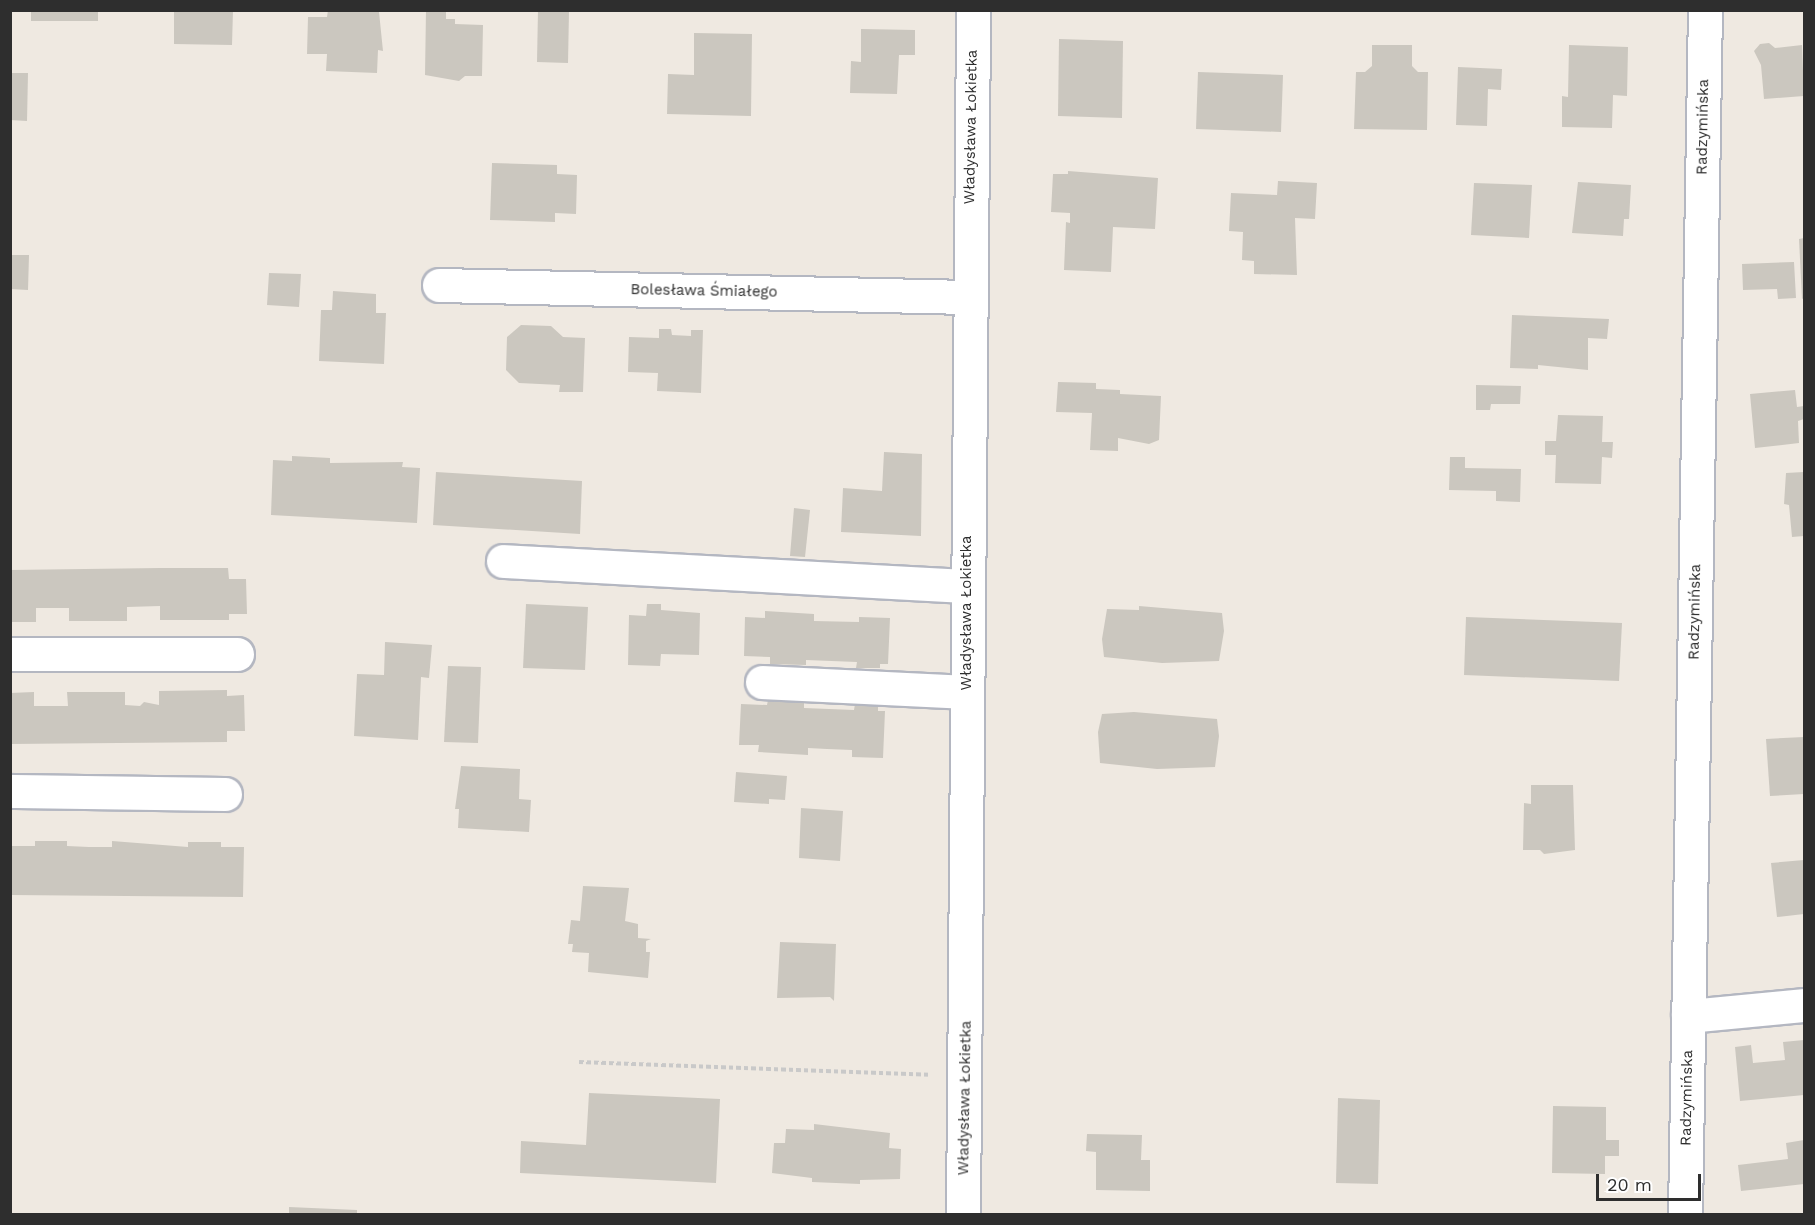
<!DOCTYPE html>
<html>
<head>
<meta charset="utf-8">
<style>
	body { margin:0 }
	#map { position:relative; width:1815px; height:1225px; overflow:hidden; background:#efe9e1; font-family:"Work Sans",sans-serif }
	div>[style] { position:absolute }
	.building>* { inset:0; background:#cbc7bf }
	.path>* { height:4px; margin-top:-2px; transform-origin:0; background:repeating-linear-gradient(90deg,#c9c9c9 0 4.5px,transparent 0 7.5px) }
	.roads { filter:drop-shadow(2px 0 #b4b7c1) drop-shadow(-2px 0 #b4b7c1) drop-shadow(0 2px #b4b7c1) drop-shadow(0 -2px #b4b7c1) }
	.minor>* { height:33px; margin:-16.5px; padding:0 16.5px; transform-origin:16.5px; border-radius:16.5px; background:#fff }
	span { translate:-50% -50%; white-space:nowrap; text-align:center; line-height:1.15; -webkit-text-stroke:4.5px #fff; paint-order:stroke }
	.street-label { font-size:15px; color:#2e2e2e }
	.frame { position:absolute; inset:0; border:12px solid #2e2e2e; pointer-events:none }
	.scale { position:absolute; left:1596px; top:1174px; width:105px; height:27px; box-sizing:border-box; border:3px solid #2e2e2e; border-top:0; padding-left:8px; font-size:18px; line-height:21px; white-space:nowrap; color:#2e2e2e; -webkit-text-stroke:4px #fff; paint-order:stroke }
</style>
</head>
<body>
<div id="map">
	<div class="building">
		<div style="clip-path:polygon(31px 10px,98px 10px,98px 21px,31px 21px)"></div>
		<div style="clip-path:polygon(174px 10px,233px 10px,232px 45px,174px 44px)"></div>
		<div style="clip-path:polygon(328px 10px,379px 12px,383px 51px,378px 50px,377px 73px,326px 71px,327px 54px,307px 54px,308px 17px,327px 17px)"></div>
		<div style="clip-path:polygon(426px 10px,446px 10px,446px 19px,455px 19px,455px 24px,483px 25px,482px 76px,465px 76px,459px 81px,425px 75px)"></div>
		<div style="clip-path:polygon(538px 10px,569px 11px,568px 63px,537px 62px)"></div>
		<div style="clip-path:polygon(861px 29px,915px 30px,915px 55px,899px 55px,897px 94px,850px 93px,851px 61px,861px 62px)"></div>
		<div style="clip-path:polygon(694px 33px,752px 34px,751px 116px,667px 114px,668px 74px,694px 75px)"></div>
		<div style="clip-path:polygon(1059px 39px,1123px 41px,1122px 118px,1058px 116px)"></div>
		<div style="clip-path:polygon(1769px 43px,1775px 48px,1802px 45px,1804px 96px,1764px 99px,1761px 65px,1754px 51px,1760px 44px)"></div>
		<div style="clip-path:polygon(1372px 45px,1412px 45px,1412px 66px,1418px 72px,1428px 72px,1427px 130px,1354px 129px,1356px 72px,1365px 72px,1372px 66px)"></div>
		<div style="clip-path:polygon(1569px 45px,1628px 47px,1627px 96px,1613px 95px,1612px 128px,1562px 127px,1562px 96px,1568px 97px)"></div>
		<div style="clip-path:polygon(1458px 67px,1502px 69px,1501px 90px,1488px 89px,1487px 126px,1456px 125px)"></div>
		<div style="clip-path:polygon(1198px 72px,1283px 75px,1281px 132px,1196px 129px)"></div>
		<div style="clip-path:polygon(10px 73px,28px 73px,27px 121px,10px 120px)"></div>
		<div style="clip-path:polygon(492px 163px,557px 165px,557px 174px,577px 175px,576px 214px,555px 213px,555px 222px,490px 220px)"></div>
		<div style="clip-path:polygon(1068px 171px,1158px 178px,1155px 229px,1113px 227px,1111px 272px,1064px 270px,1066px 222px,1070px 223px,1070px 213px,1051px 212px,1053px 174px,1068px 174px)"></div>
		<div style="clip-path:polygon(1278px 181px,1317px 183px,1315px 219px,1295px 218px,1297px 275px,1254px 274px,1254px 261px,1242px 260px,1243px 232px,1229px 231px,1231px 193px,1277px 195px)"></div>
		<div style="clip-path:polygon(1578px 182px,1631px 185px,1629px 219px,1624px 219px,1623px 236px,1572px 233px)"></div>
		<div style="clip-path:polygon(1474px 183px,1532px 185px,1529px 238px,1471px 235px)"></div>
		<div style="clip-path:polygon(1804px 238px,1804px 298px,1802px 299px,1799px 239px)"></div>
		<div style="clip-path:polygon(10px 255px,29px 255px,28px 290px,10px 289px)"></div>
		<div style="clip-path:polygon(1794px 262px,1796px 298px,1778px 299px,1777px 289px,1743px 290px,1742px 264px)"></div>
		<div style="clip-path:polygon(269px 273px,301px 274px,299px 307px,267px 305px)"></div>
		<div style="clip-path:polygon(333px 291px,376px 294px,376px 313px,386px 313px,384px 364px,319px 361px,321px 310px,332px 310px)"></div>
		<div style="clip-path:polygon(1512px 315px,1609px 319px,1607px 339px,1588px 338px,1588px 370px,1538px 365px,1538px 369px,1510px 368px)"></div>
		<div style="clip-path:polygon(521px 325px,551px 326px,563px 337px,585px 338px,583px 392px,559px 392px,560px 385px,519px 383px,506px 370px,507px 337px)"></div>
		<div style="clip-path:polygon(659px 329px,671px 329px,672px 335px,691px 336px,691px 330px,703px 330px,701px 393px,657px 391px,658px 373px,628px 372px,629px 337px,659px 338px)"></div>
		<div style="clip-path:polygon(1058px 382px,1096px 383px,1096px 389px,1120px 390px,1120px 394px,1161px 396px,1159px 440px,1149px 444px,1118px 438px,1118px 451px,1090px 450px,1092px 413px,1056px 412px)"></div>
		<div style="clip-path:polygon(1476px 385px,1521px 386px,1520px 404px,1491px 404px,1490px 410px,1476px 410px)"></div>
		<div style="clip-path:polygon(1795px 390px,1797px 407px,1804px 406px,1804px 419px,1798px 421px,1799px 443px,1755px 448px,1750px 394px)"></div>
		<div style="clip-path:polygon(1558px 415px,1603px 416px,1602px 442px,1613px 442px,1612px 458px,1602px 457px,1601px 484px,1555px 483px,1556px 455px,1545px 455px,1545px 441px,1556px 441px)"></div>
		<div style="clip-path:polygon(884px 452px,922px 454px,921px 536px,841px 532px,843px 488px,882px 491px)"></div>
		<div style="clip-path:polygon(292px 456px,330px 458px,330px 463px,403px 462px,402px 467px,420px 468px,417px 523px,271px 515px,273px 460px,292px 461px)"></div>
		<div style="clip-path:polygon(1450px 457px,1465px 457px,1465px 468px,1521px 469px,1520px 502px,1496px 501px,1496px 491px,1449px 490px)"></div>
		<div style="clip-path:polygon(436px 472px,582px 481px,580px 534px,433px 525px)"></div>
		<div style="clip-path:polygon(1804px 472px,1804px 536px,1792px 537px,1789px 505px,1784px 504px,1786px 473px)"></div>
		<div style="clip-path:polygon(794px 508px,810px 510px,805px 557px,790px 556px)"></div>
		<div style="clip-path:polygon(160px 568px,228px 568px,229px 579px,246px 579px,247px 614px,229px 614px,229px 620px,160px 620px,160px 606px,127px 607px,127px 621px,69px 621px,69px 608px,36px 608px,36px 622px,10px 622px,10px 570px)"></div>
		<div style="clip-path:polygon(526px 604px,588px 607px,585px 670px,523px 668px)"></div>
		<div style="clip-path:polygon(647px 604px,661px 604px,661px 610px,700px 613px,699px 655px,661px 654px,660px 666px,628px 665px,629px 615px,646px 616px)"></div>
		<div style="clip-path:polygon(1139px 606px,1222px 613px,1224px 631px,1219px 661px,1162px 663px,1104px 657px,1102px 639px,1107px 609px,1139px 610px)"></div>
		<div style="clip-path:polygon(765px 611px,814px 614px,814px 621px,859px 622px,859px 617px,890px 618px,888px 664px,880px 664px,880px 668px,856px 668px,857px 662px,806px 660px,806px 665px,770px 664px,770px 657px,744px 656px,745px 617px,765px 618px)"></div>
		<div style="clip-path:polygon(1466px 617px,1622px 623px,1619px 681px,1464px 675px)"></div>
		<div style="clip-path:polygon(385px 642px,432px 645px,429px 678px,421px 677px,418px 740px,354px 736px,357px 674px,384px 675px)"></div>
		<div style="clip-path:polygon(448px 666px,481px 667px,478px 743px,444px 742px)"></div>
		<div style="clip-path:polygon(227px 690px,227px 696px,244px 695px,245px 731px,227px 731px,227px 742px,10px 744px,10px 693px,34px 692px,34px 706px,68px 706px,67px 692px,125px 692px,125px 705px,140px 706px,144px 702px,159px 705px,159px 691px)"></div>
		<div style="clip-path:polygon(768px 700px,804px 702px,804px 708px,854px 710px,855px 704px,878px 705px,878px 711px,885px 711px,883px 758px,852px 757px,852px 750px,827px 749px,808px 748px,808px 755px,758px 752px,759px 745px,739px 745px,741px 704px,767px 705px)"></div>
		<div style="clip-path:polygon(1134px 712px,1217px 719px,1219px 736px,1215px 767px,1157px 769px,1100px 763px,1098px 732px,1102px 714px)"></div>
		<div style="clip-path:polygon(1804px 737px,1804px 794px,1770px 796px,1766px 739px)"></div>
		<div style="clip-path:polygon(461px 766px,520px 769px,519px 799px,531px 800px,529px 832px,458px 828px,459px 809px,455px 809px)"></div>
		<div style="clip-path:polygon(736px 772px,787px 776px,785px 800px,769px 799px,769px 804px,734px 802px)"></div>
		<div style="clip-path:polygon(1531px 785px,1573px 785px,1575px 850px,1544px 854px,1540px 850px,1523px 850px,1524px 803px,1531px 804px)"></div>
		<div style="clip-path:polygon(801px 808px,843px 811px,840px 861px,799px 858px)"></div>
		<div style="clip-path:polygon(35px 841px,67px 841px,67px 846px,89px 847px,112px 847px,112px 841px,188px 847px,188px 842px,221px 842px,221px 847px,244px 847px,243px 897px,10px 895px,10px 846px,35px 846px)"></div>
		<div style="clip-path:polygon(1804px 860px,1804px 914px,1777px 917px,1771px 863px)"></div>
		<div style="clip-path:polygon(583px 886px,629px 888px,625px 921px,638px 924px,638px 938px,651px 939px,646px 941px,646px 952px,650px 952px,648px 978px,588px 972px,589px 953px,572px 952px,573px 944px,568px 944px,571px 920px,580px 921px)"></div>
		<div style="clip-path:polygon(780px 942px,836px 944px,834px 1001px,830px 997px,777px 998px)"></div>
		<div style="clip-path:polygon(1804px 1040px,1804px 1095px,1740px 1101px,1735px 1047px,1751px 1045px,1753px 1063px,1785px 1060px,1783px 1042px)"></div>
		<div style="clip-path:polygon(589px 1093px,720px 1099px,716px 1183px,520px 1173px,521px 1141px,586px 1145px)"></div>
		<div style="clip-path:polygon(1338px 1098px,1380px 1100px,1378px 1184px,1336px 1183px)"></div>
		<div style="clip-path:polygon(1553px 1106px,1606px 1107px,1606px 1140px,1619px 1140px,1619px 1156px,1605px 1156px,1605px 1174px,1552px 1173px)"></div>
		<div style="clip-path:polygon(814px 1124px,890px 1133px,889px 1148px,901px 1149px,900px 1179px,860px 1180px,860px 1184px,812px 1182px,812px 1178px,772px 1173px,774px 1143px,785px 1143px,786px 1129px,814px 1130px)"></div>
		<div style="clip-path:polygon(1087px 1134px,1142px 1135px,1141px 1160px,1150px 1160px,1150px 1191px,1096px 1190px,1096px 1152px,1086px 1151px)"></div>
		<div style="clip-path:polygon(1804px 1140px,1804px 1184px,1741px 1191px,1738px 1165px,1788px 1159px,1786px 1143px)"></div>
		<div style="clip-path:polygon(289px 1207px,357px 1210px,357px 1214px,289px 1214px)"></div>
	</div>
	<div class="path">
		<div style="left:579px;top:1062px;width:351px;rotate:2.1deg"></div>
	</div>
	<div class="roads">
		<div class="minor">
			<div style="left:439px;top:285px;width:530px;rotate:1.3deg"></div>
			<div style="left:503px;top:561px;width:465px;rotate:3.1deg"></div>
			<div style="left:10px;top:654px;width:227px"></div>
			<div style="left:762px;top:682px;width:205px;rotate:2.8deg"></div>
			<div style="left:10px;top:791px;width:215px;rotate:0.8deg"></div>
			<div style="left:1688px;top:1016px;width:117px;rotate:-5.4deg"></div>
			<div style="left:963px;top:1214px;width:1204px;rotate:-89.52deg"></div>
			<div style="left:1685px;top:1214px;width:1204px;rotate:-89.05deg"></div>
		</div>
	</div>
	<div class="street-label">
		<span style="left:971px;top:127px;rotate:-89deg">Władysława Łokietka</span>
		<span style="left:1703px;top:127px;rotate:-89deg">Radzymińska</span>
		<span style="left:704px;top:291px;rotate:1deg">Bolesława Śmiałego</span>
		<span style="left:1695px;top:612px;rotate:-89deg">Radzymińska</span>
		<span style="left:967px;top:613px;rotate:-90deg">Władysława Łokietka</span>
		<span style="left:965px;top:1098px;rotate:-89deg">Władysława Łokietka</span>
		<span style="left:1687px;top:1098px;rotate:-89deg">Radzymińska</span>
	</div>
	<div class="frame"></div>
	<div class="scale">20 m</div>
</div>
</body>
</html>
